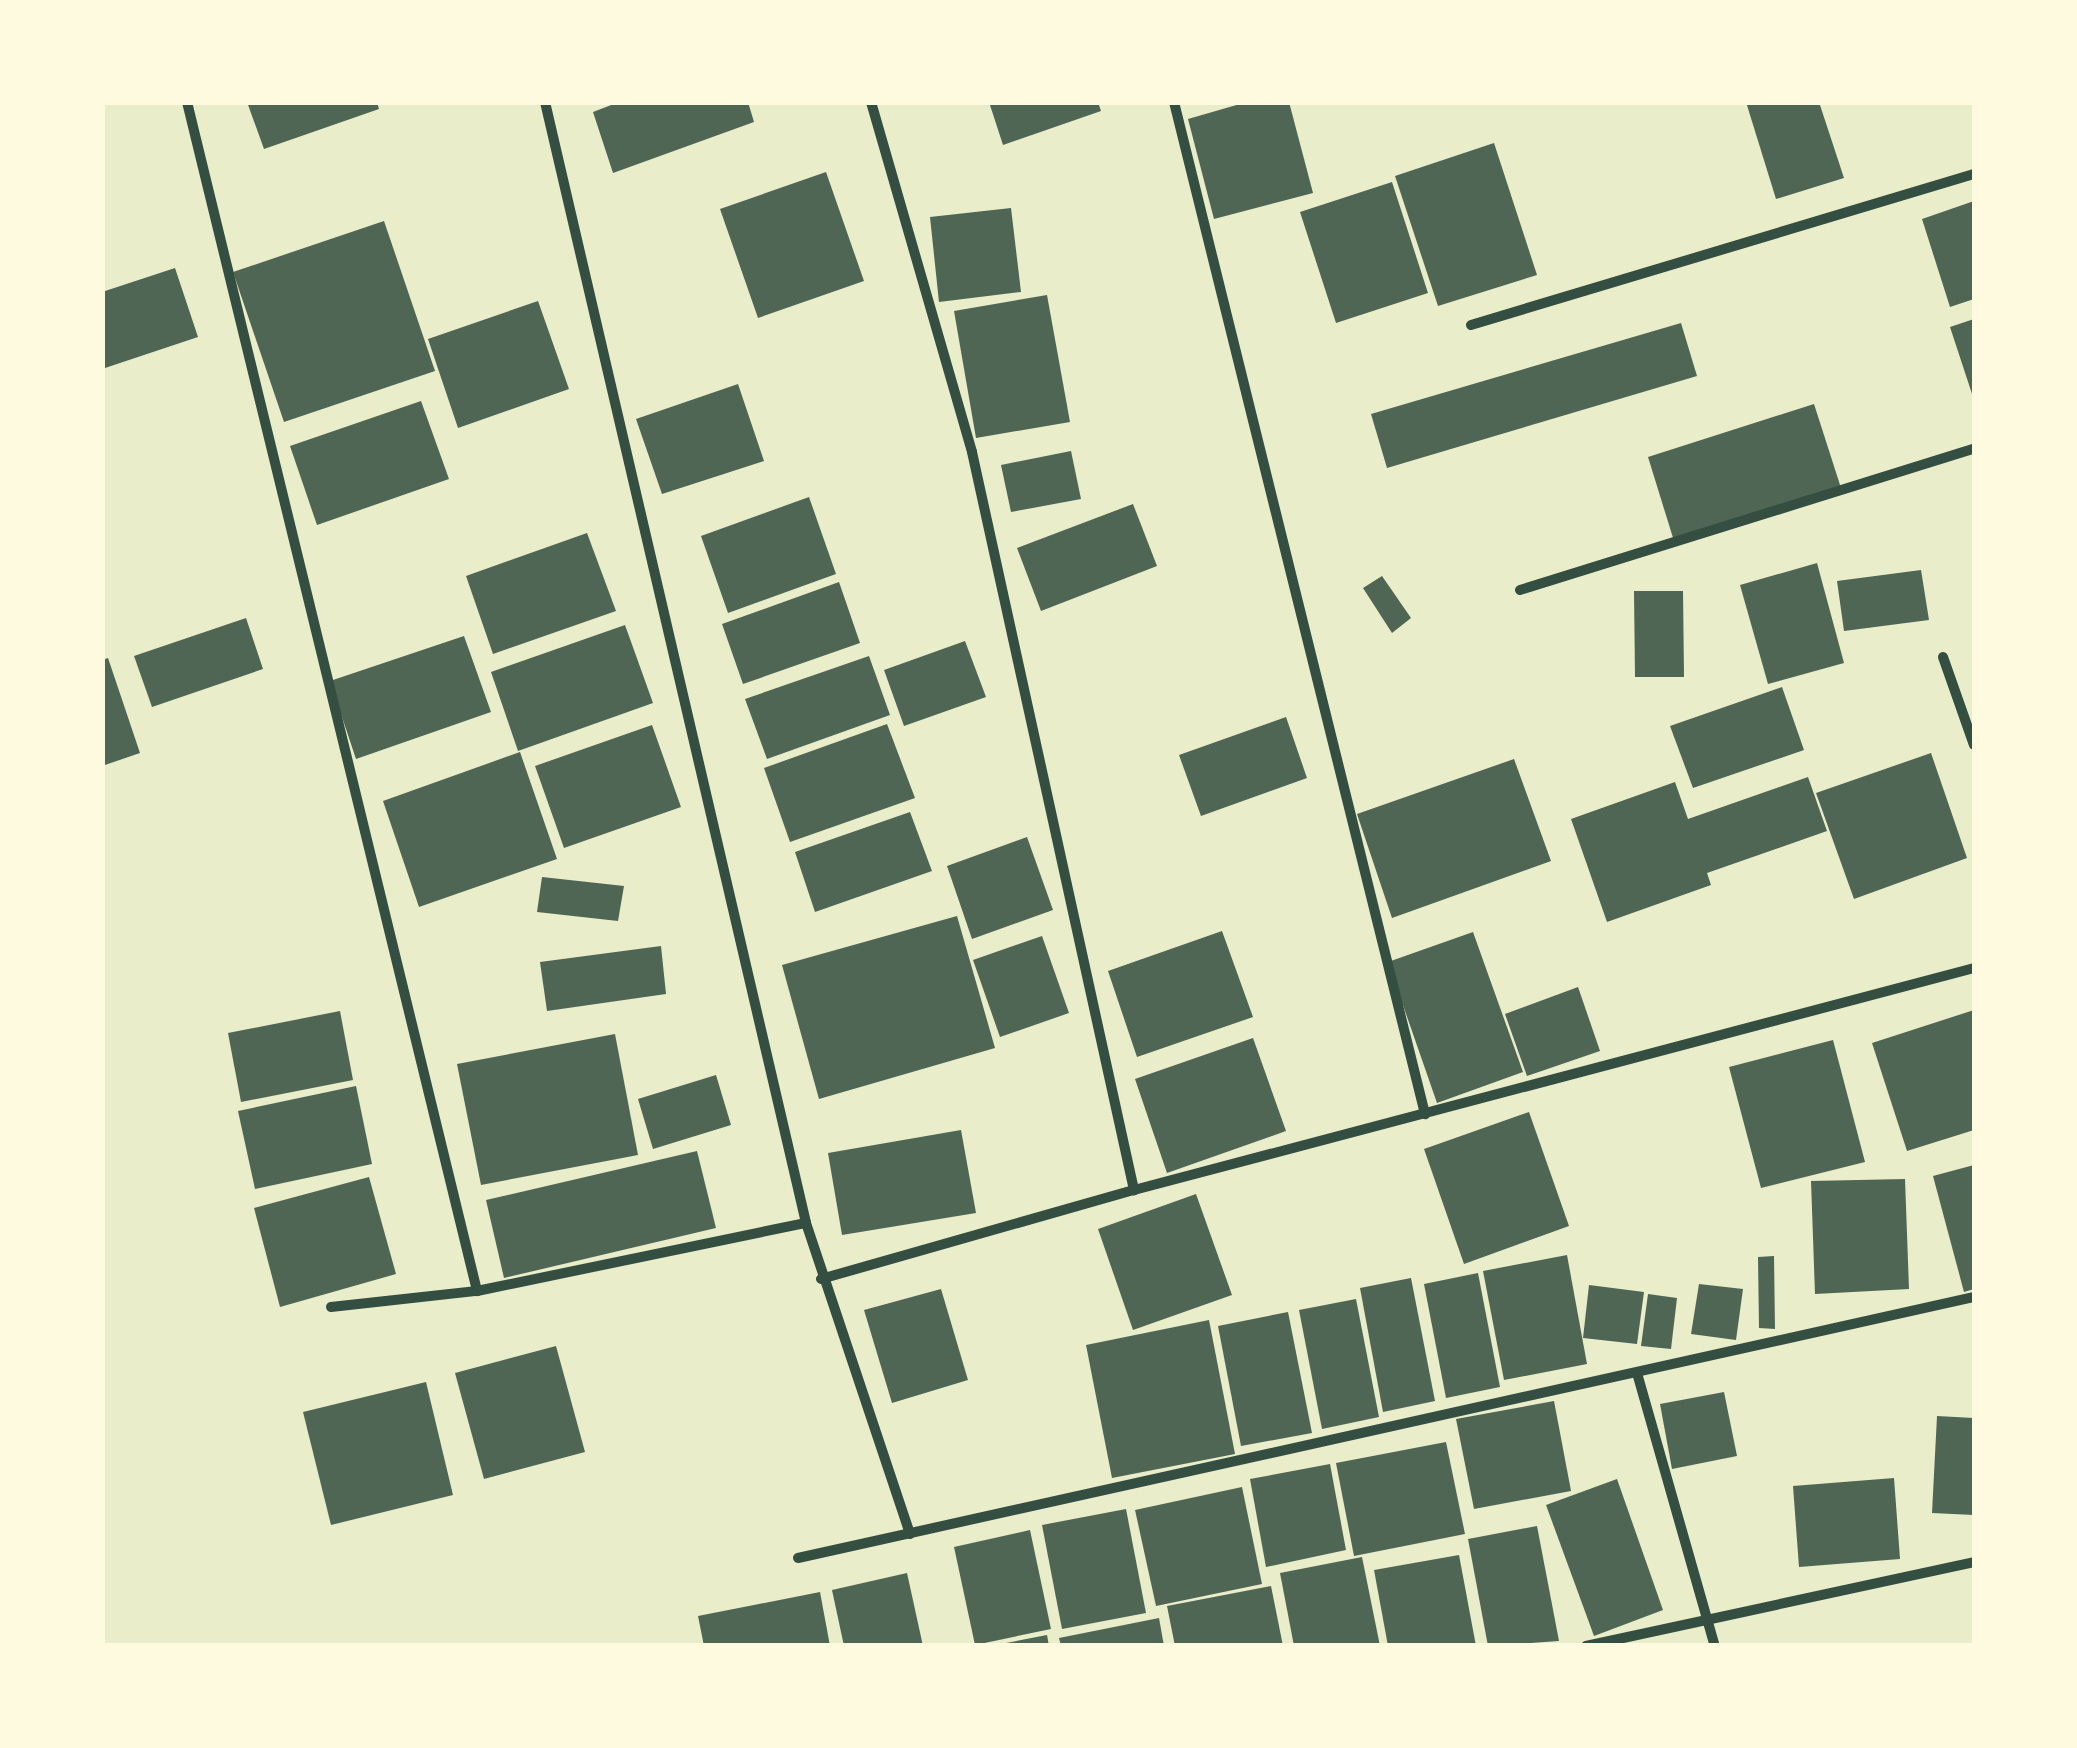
<!DOCTYPE html>
<html>
<head>
<meta charset="utf-8">
<style>
	body { margin:0 }
	#map { position:relative; width:2077px; height:1748px; overflow:hidden; background:#e9edc9; font-family:Manrope,sans-serif }
	div>[style] { position:absolute }
	.building>* { inset:0; background:#4f6655 }
	.minor>* { height:10px; margin:-5px; padding:0 5px; transform-origin:5px; border-radius:5px; background:#344e41 }
	span { translate:-50% -50%; white-space:nowrap; text-align:center; line-height:1.15; -webkit-text-stroke:10px #fefae0; paint-order:stroke }
	.frame { position:absolute; inset:0; border:105px solid #fefae0; pointer-events:none }
</style>
</head>
<body>
<div id="map">
	<div class="building">
		<div style="clip-path:polygon(247px 102px,377px 102px,379px 109px,264px 149px)"></div>
		<div style="clip-path:polygon(619px 102px,748px 102px,754px 122px,613px 173px,593px 112px)"></div>
		<div style="clip-path:polygon(989px 102px,1098px 102px,1101px 111px,1003px 145px)"></div>
		<div style="clip-path:polygon(1247px 102px,1289px 102px,1313px 193px,1214px 219px,1188px 119px)"></div>
		<div style="clip-path:polygon(1746px 102px,1819px 102px,1844px 178px,1776px 199px)"></div>
		<div style="clip-path:polygon(1494px 143px,1537px 275px,1438px 306px,1395px 176px)"></div>
		<div style="clip-path:polygon(826px 172px,864px 281px,758px 318px,720px 209px)"></div>
		<div style="clip-path:polygon(1392px 182px,1428px 293px,1336px 323px,1300px 212px)"></div>
		<div style="clip-path:polygon(1974px 201px,1974px 299px,1950px 307px,1922px 219px)"></div>
		<div style="clip-path:polygon(1011px 208px,1021px 292px,939px 302px,930px 217px)"></div>
		<div style="clip-path:polygon(384px 221px,435px 371px,284px 422px,233px 272px)"></div>
		<div style="clip-path:polygon(175px 268px,198px 337px,102px 369px,102px 292px)"></div>
		<div style="clip-path:polygon(1047px 295px,1070px 422px,976px 438px,954px 311px)"></div>
		<div style="clip-path:polygon(538px 301px,569px 389px,458px 428px,428px 339px)"></div>
		<div style="clip-path:polygon(1974px 319px,1974px 400px,1950px 327px)"></div>
		<div style="clip-path:polygon(1681px 323px,1697px 376px,1387px 468px,1371px 414px)"></div>
		<div style="clip-path:polygon(738px 384px,764px 461px,662px 494px,636px 419px)"></div>
		<div style="clip-path:polygon(421px 401px,449px 479px,317px 525px,290px 446px)"></div>
		<div style="clip-path:polygon(1814px 404px,1841px 488px,1674px 541px,1648px 457px)"></div>
		<div style="clip-path:polygon(1071px 451px,1081px 499px,1011px 512px,1001px 465px)"></div>
		<div style="clip-path:polygon(809px 497px,836px 574px,728px 613px,701px 536px)"></div>
		<div style="clip-path:polygon(1133px 504px,1157px 566px,1041px 611px,1017px 548px)"></div>
		<div style="clip-path:polygon(587px 533px,616px 611px,493px 654px,466px 576px)"></div>
		<div style="clip-path:polygon(1817px 563px,1844px 663px,1768px 684px,1740px 585px)"></div>
		<div style="clip-path:polygon(1921px 570px,1929px 620px,1844px 631px,1837px 581px)"></div>
		<div style="clip-path:polygon(1382px 576px,1411px 618px,1392px 633px,1363px 588px)"></div>
		<div style="clip-path:polygon(839px 582px,860px 643px,743px 684px,722px 624px)"></div>
		<div style="clip-path:polygon(1634px 591px,1683px 591px,1684px 677px,1635px 677px)"></div>
		<div style="clip-path:polygon(246px 618px,263px 669px,152px 707px,134px 656px)"></div>
		<div style="clip-path:polygon(625px 625px,653px 703px,518px 751px,491px 672px)"></div>
		<div style="clip-path:polygon(464px 636px,491px 712px,356px 759px,330px 681px)"></div>
		<div style="clip-path:polygon(965px 641px,986px 697px,904px 726px,884px 670px)"></div>
		<div style="clip-path:polygon(869px 656px,890px 715px,767px 759px,745px 699px)"></div>
		<div style="clip-path:polygon(108px 658px,140px 753px,102px 766px,102px 660px)"></div>
		<div style="clip-path:polygon(1782px 687px,1804px 750px,1693px 788px,1670px 726px)"></div>
		<div style="clip-path:polygon(1286px 717px,1307px 778px,1201px 816px,1179px 755px)"></div>
		<div style="clip-path:polygon(887px 724px,915px 798px,790px 842px,764px 768px)"></div>
		<div style="clip-path:polygon(652px 725px,681px 807px,564px 848px,535px 766px)"></div>
		<div style="clip-path:polygon(520px 752px,557px 859px,419px 907px,383px 801px)"></div>
		<div style="clip-path:polygon(1931px 753px,1967px 858px,1854px 899px,1816px 793px)"></div>
		<div style="clip-path:polygon(1514px 759px,1551px 861px,1392px 918px,1357px 814px)"></div>
		<div style="clip-path:polygon(1808px 777px,1827px 831px,1707px 873px,1711px 885px,1607px 922px,1571px 819px,1675px 782px,1688px 819px)"></div>
		<div style="clip-path:polygon(910px 812px,932px 871px,815px 912px,795px 852px)"></div>
		<div style="clip-path:polygon(1027px 837px,1053px 910px,972px 939px,947px 866px)"></div>
		<div style="clip-path:polygon(542px 877px,624px 886px,618px 921px,537px 912px)"></div>
		<div style="clip-path:polygon(957px 916px,995px 1048px,819px 1099px,782px 965px)"></div>
		<div style="clip-path:polygon(1222px 931px,1253px 1017px,1137px 1057px,1108px 971px)"></div>
		<div style="clip-path:polygon(1473px 932px,1523px 1072px,1437px 1103px,1388px 962px)"></div>
		<div style="clip-path:polygon(1042px 936px,1069px 1013px,1000px 1037px,973px 960px)"></div>
		<div style="clip-path:polygon(661px 946px,666px 994px,547px 1011px,540px 962px)"></div>
		<div style="clip-path:polygon(1578px 987px,1600px 1051px,1527px 1076px,1505px 1014px)"></div>
		<div style="clip-path:polygon(1974px 1010px,1974px 1130px,1907px 1151px,1872px 1043px)"></div>
		<div style="clip-path:polygon(340px 1011px,353px 1080px,241px 1102px,228px 1033px)"></div>
		<div style="clip-path:polygon(615px 1034px,638px 1155px,481px 1185px,457px 1064px)"></div>
		<div style="clip-path:polygon(1253px 1038px,1286px 1131px,1167px 1173px,1135px 1079px)"></div>
		<div style="clip-path:polygon(1833px 1040px,1865px 1162px,1761px 1188px,1729px 1067px)"></div>
		<div style="clip-path:polygon(716px 1075px,731px 1125px,653px 1149px,638px 1099px)"></div>
		<div style="clip-path:polygon(356px 1086px,372px 1164px,255px 1189px,238px 1111px)"></div>
		<div style="clip-path:polygon(1529px 1112px,1569px 1226px,1464px 1264px,1424px 1149px)"></div>
		<div style="clip-path:polygon(961px 1130px,976px 1213px,842px 1235px,828px 1153px)"></div>
		<div style="clip-path:polygon(697px 1151px,716px 1228px,504px 1278px,486px 1200px)"></div>
		<div style="clip-path:polygon(1974px 1165px,1974px 1289px,1964px 1292px,1933px 1176px)"></div>
		<div style="clip-path:polygon(369px 1177px,396px 1274px,280px 1307px,254px 1208px)"></div>
		<div style="clip-path:polygon(1905px 1179px,1909px 1289px,1815px 1294px,1811px 1181px)"></div>
		<div style="clip-path:polygon(1196px 1194px,1232px 1295px,1133px 1330px,1098px 1229px)"></div>
		<div style="clip-path:polygon(1567px 1255px,1587px 1364px,1504px 1380px,1483px 1271px)"></div>
		<div style="clip-path:polygon(1774px 1256px,1775px 1329px,1759px 1328px,1758px 1257px)"></div>
		<div style="clip-path:polygon(1478px 1273px,1500px 1387px,1446px 1398px,1424px 1284px)"></div>
		<div style="clip-path:polygon(1411px 1278px,1435px 1401px,1383px 1412px,1360px 1288px)"></div>
		<div style="clip-path:polygon(1699px 1284px,1743px 1289px,1736px 1340px,1691px 1334px)"></div>
		<div style="clip-path:polygon(1589px 1285px,1644px 1292px,1637px 1344px,1583px 1338px)"></div>
		<div style="clip-path:polygon(941px 1289px,968px 1380px,892px 1403px,864px 1310px)"></div>
		<div style="clip-path:polygon(1648px 1294px,1677px 1298px,1671px 1349px,1641px 1346px)"></div>
		<div style="clip-path:polygon(1356px 1299px,1379px 1417px,1322px 1429px,1299px 1310px)"></div>
		<div style="clip-path:polygon(1288px 1312px,1312px 1433px,1241px 1446px,1218px 1326px)"></div>
		<div style="clip-path:polygon(1209px 1320px,1235px 1454px,1112px 1478px,1086px 1345px)"></div>
		<div style="clip-path:polygon(556px 1346px,585px 1452px,484px 1479px,455px 1373px)"></div>
		<div style="clip-path:polygon(426px 1382px,453px 1495px,331px 1525px,303px 1412px)"></div>
		<div style="clip-path:polygon(1724px 1392px,1737px 1456px,1672px 1469px,1660px 1404px)"></div>
		<div style="clip-path:polygon(1554px 1401px,1571px 1491px,1474px 1509px,1456px 1419px)"></div>
		<div style="clip-path:polygon(1937px 1416px,1974px 1418px,1974px 1515px,1932px 1513px)"></div>
		<div style="clip-path:polygon(1446px 1442px,1465px 1534px,1354px 1556px,1336px 1463px)"></div>
		<div style="clip-path:polygon(1330px 1464px,1346px 1550px,1266px 1567px,1250px 1479px)"></div>
		<div style="clip-path:polygon(1894px 1478px,1900px 1559px,1799px 1567px,1793px 1486px)"></div>
		<div style="clip-path:polygon(1617px 1479px,1663px 1610px,1594px 1636px,1546px 1505px)"></div>
		<div style="clip-path:polygon(1242px 1487px,1262px 1584px,1156px 1606px,1135px 1510px)"></div>
		<div style="clip-path:polygon(1126px 1509px,1146px 1613px,1062px 1629px,1042px 1525px)"></div>
		<div style="clip-path:polygon(1537px 1526px,1559px 1641px,1488px 1646px,1468px 1539px)"></div>
		<div style="clip-path:polygon(1030px 1530px,1051px 1629px,975px 1645px,954px 1547px)"></div>
		<div style="clip-path:polygon(1459px 1555px,1476px 1646px,1388px 1646px,1374px 1570px)"></div>
		<div style="clip-path:polygon(1362px 1557px,1380px 1646px,1294px 1646px,1280px 1573px)"></div>
		<div style="clip-path:polygon(907px 1573px,923px 1646px,844px 1646px,832px 1590px)"></div>
		<div style="clip-path:polygon(1271px 1586px,1283px 1646px,1175px 1646px,1167px 1606px)"></div>
		<div style="clip-path:polygon(820px 1592px,830px 1646px,704px 1646px,698px 1616px)"></div>
		<div style="clip-path:polygon(1159px 1618px,1164px 1646px,1061px 1646px,1059px 1638px)"></div>
		<div style="clip-path:polygon(1047px 1635px,1049px 1646px,1001px 1646px,1001px 1644px)"></div>
	</div>
	<div class="minor">
		<div style="left:187px;top:102px;width:1224px;rotate:76.29deg"></div>
		<div style="left:545px;top:102px;width:1151px;rotate:76.89deg"></div>
		<div style="left:806px;top:1223px;width:328px;rotate:71.5deg"></div>
		<div style="left:871px;top:102px;width:364px;rotate:73.9deg"></div>
		<div style="left:972px;top:452px;width:756px;rotate:77.62deg"></div>
		<div style="left:1174px;top:102px;width:1043px;rotate:76.07deg"></div>
		<div style="left:1471px;top:325px;width:525px;rotate:-16.71deg"></div>
		<div style="left:1520px;top:590px;width:475px;rotate:-17.3deg"></div>
		<div style="left:1943px;top:657px;width:93px;rotate:70.6deg"></div>
		<div style="left:821px;top:1279px;width:325px;rotate:-15.9deg"></div>
		<div style="left:1134px;top:1190px;width:869px;rotate:-14.8deg"></div>
		<div style="left:331px;top:1307px;width:147px;rotate:-6.3deg"></div>
		<div style="left:477px;top:1291px;width:336px;rotate:-11.7deg"></div>
		<div style="left:1637px;top:1373px;width:284px;rotate:74.1deg"></div>
		<div style="left:798px;top:1558px;width:1205px;rotate:-12.51deg"></div>
		<div style="left:1586px;top:1646px;width:397px;rotate:-12.2deg"></div>
	</div>
	<div class="frame"></div>
</div>
</body>
</html>
